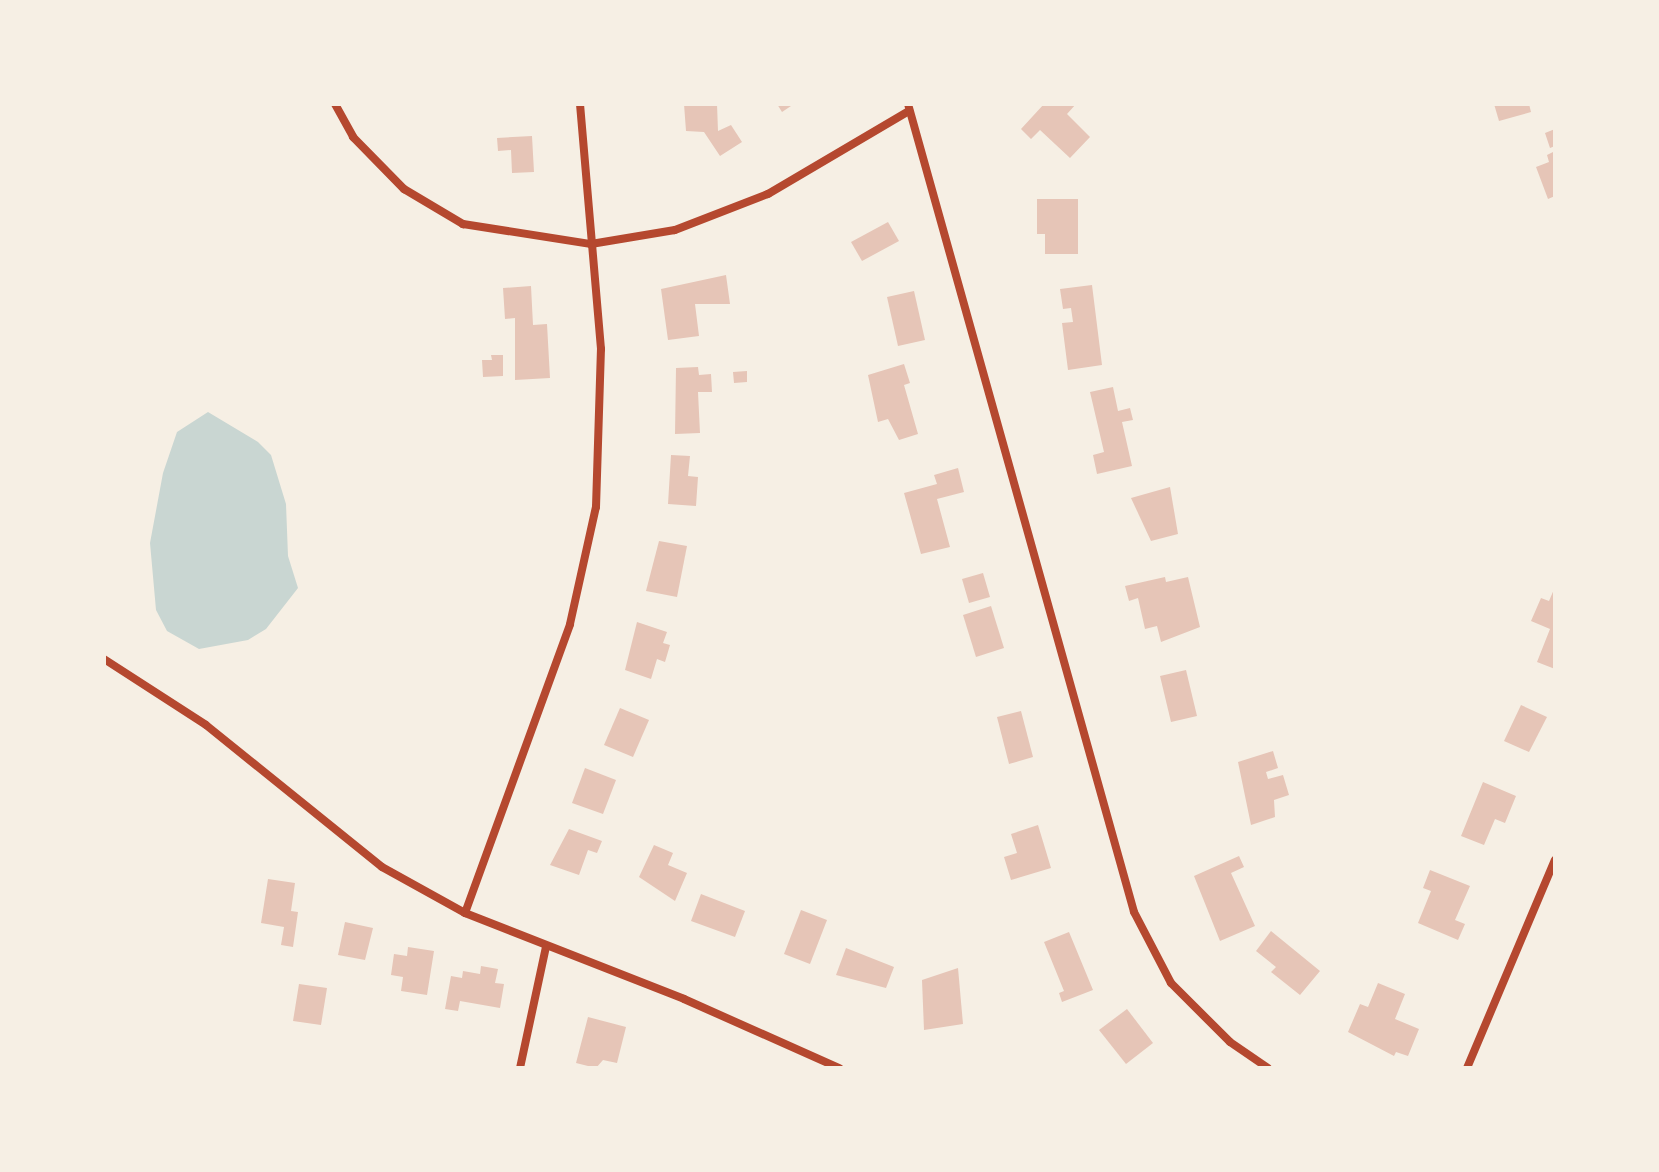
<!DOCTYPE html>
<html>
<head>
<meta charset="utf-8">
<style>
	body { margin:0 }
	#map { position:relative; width:1659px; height:1172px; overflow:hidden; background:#f6efe4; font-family:Quicksand,sans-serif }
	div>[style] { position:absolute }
	.water>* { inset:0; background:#c9d6d2 }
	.building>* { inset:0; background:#e6c5b7 }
	.minor>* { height:8px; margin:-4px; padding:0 4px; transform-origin:4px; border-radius:4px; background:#b5482f }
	span { translate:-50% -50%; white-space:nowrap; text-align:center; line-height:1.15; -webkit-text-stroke:8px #f6efe4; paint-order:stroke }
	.frame { position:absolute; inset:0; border:106px solid #f6efe4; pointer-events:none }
</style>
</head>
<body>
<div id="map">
	<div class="water">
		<div style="clip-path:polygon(208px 412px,258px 442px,271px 455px,286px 504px,288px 556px,298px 588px,266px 629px,248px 640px,199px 649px,167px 631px,156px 610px,150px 543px,163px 473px,177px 432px)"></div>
	</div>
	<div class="building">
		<div style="clip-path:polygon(684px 104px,717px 104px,718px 131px,731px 125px,742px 142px,720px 156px,704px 132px,686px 131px)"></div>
		<div style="clip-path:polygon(777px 104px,794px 104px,782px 112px)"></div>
		<div style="clip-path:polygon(1044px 104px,1076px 104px,1067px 114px,1090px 137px,1070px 158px,1040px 130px,1031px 139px,1021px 129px)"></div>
		<div style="clip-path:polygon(1494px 104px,1529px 104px,1531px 112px,1499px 121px)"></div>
		<div style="clip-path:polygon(1555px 129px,1555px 146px,1550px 148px,1545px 133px)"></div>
		<div style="clip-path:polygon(532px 136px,534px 172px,512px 173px,511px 150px,498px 151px,497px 138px)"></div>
		<div style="clip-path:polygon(1555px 151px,1555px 196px,1548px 199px,1536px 167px,1549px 162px,1547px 155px)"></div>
		<div style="clip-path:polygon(1037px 199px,1078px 199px,1078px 254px,1045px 254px,1045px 234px,1037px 234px)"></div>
		<div style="clip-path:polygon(888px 222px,899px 241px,862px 261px,851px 242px)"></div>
		<div style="clip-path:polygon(726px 275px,730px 304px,695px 304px,699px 336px,668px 340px,661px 289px)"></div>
		<div style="clip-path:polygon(1092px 285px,1102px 365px,1068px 370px,1062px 323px,1073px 322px,1071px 308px,1063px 309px,1060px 289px)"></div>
		<div style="clip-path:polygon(531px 286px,533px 325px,547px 324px,550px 378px,515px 380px,515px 318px,505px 319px,503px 288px)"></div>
		<div style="clip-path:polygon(914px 291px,925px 340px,898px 346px,887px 297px)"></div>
		<div style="clip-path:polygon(491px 355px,503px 355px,503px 376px,483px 377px,482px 360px,492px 360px)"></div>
		<div style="clip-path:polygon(904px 364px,910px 383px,904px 385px,918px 434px,899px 440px,888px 419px,878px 422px,868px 375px)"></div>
		<div style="clip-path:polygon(698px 367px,699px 375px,711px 374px,712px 392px,698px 392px,700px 433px,675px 434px,676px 368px)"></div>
		<div style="clip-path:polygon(747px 371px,747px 382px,734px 383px,733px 372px)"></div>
		<div style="clip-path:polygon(1113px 387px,1118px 411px,1130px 408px,1133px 420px,1122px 422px,1132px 466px,1097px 474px,1093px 455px,1104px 452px,1090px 392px)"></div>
		<div style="clip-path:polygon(671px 455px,690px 456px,688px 476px,698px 477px,696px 506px,668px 504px)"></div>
		<div style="clip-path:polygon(958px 468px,964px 492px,937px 499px,950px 547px,921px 554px,904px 493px,937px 484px,934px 475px)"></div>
		<div style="clip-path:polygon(1170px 487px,1178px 534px,1151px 541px,1131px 498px)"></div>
		<div style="clip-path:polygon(659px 541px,687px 546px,677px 597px,646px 591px)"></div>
		<div style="clip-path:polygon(983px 573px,990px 597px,969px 603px,962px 579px)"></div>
		<div style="clip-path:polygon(1165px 577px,1166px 582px,1188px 577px,1200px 627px,1161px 642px,1157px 626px,1145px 629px,1138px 598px,1129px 601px,1125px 586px)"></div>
		<div style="clip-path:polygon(1555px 587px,1555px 669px,1537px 662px,1550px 629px,1531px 621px,1541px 598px,1549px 601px)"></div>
		<div style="clip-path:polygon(991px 606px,1004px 648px,976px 657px,963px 615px)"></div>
		<div style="clip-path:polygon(637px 622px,667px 632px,663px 643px,670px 645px,665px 662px,657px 659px,651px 679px,625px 670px)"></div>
		<div style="clip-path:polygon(1186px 670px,1197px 716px,1171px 722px,1160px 676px)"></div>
		<div style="clip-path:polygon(1521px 705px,1547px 717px,1529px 752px,1504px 741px)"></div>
		<div style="clip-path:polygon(620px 708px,649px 720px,633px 757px,604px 745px)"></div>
		<div style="clip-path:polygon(1021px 711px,1033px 757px,1009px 764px,997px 717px)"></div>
		<div style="clip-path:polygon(1273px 751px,1278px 768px,1266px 772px,1268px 779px,1283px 775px,1289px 795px,1274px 800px,1275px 817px,1251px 825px,1238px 762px)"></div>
		<div style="clip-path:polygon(585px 768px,616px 780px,603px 814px,572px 803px)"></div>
		<div style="clip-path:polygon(1483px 782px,1516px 796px,1505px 823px,1495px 819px,1484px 845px,1461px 836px)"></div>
		<div style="clip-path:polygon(1038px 825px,1051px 868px,1011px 880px,1004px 857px,1017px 853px,1011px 834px)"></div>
		<div style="clip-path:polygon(569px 829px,602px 841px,597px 853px,588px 850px,579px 875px,550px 865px)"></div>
		<div style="clip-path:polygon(654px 845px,673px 853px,668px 865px,687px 873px,675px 901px,639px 877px)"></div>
		<div style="clip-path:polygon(1239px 856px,1244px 867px,1231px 873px,1255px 926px,1220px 941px,1194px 876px)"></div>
		<div style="clip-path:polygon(1430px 870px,1470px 886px,1455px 920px,1465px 924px,1458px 940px,1418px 923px,1431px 891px,1423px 888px)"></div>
		<div style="clip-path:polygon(268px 879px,295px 883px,291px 911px,298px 912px,293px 947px,281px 945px,284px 927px,261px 923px)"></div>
		<div style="clip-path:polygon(701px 894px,745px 911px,735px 937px,691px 921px)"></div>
		<div style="clip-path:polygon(801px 910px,827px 920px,810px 964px,784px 954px)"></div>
		<div style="clip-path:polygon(345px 922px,373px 928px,365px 960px,338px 955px)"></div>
		<div style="clip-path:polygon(1271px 931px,1320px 971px,1300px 995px,1271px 972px,1276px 967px,1256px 951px)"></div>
		<div style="clip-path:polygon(1069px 932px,1093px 990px,1062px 1002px,1059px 993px,1064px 991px,1044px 942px)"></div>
		<div style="clip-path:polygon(408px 947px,434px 951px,427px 995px,401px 991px,403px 977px,391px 975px,394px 954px,407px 956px)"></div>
		<div style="clip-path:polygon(846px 948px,894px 967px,886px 988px,836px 975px)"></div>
		<div style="clip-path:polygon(481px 966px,498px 969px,495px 983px,504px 984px,500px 1008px,460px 1001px,458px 1011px,445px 1009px,451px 976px,462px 978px,463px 971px,480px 974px)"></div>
		<div style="clip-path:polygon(958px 968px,963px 1024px,924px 1030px,922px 980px)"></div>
		<div style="clip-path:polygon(1378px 983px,1405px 994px,1395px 1019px,1419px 1029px,1408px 1056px,1396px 1052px,1394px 1056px,1348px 1032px,1360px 1004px,1368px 1007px)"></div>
		<div style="clip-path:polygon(299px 984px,327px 988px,321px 1025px,293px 1021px)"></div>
		<div style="clip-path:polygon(1127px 1009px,1153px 1043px,1126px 1064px,1099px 1030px)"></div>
		<div style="clip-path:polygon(588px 1017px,626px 1027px,617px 1063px,603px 1060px,596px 1068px,576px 1063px)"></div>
	</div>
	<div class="minor">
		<div style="left:335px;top:104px;width:38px;rotate:61deg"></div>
		<div style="left:353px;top:137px;width:73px;rotate:45.6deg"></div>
		<div style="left:404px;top:189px;width:69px;rotate:30.7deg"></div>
		<div style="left:463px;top:224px;width:130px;rotate:8.9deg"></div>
		<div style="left:591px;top:244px;width:85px;rotate:-9.5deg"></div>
		<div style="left:675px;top:230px;width:100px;rotate:-21.2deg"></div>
		<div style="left:768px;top:194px;width:164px;rotate:-30.5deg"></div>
		<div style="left:908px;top:104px;width:839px;rotate:74.37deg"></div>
		<div style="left:1134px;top:912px;width:80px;rotate:62.5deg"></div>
		<div style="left:1171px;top:983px;width:83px;rotate:45deg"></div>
		<div style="left:1230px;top:1042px;width:46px;rotate:34.4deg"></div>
		<div style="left:104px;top:659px;width:121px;rotate:32.9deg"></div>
		<div style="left:206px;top:725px;width:226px;rotate:38.9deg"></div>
		<div style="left:382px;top:867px;width:95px;rotate:29deg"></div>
		<div style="left:465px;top:913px;width:235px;rotate:21.4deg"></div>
		<div style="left:684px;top:999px;width:170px;rotate:24deg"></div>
		<div style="left:465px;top:913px;width:307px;rotate:-70deg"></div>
		<div style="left:570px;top:624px;width:120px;rotate:-77.5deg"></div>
		<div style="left:596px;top:507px;width:158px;rotate:-88.2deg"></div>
		<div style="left:601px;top:349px;width:246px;rotate:-94.9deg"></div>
		<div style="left:520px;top:1068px;width:124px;rotate:-77.9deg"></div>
		<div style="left:1467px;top:1068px;width:226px;rotate:-67.1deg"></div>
	</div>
	<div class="frame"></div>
</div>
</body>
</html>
